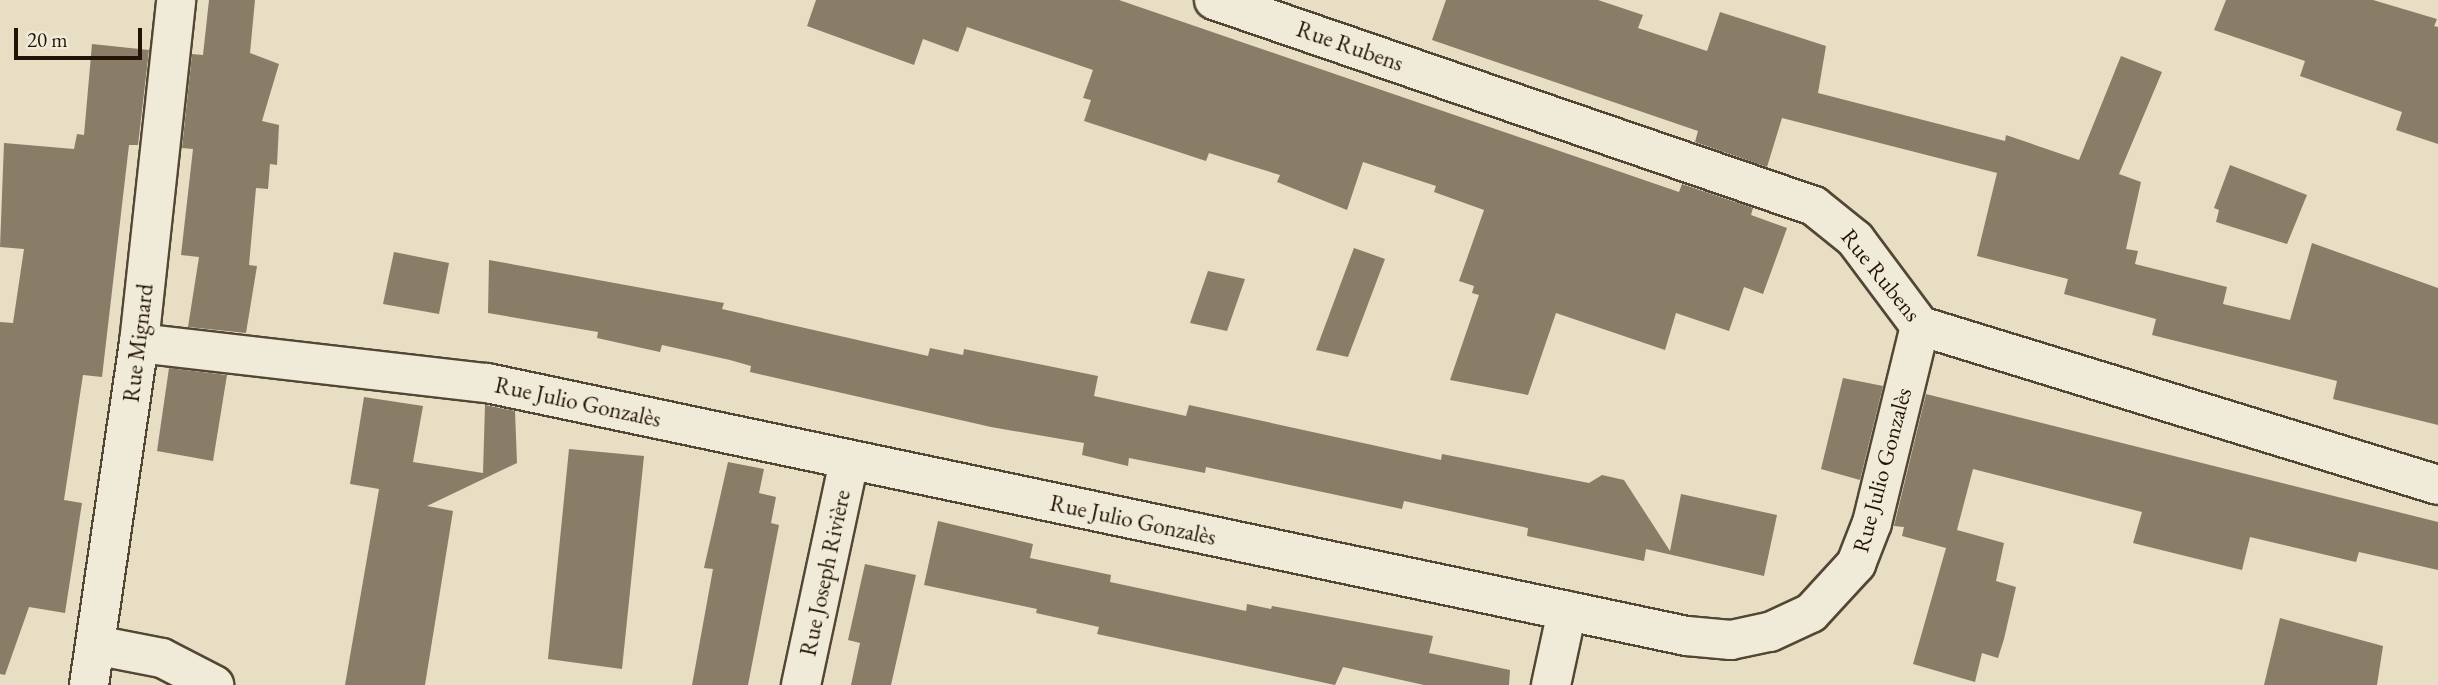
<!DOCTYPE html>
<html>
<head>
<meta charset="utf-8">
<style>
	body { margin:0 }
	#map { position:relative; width:2438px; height:685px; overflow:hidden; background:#e8dec3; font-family:"EB Garamond",serif }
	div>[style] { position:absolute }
	.building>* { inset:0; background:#897d68 }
	.roads { filter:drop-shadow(2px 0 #544635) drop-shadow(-2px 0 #544635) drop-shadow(0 2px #544635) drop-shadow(0 -2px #544635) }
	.minor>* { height:38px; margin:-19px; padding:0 19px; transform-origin:19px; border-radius:19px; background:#f0ead8 }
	span { translate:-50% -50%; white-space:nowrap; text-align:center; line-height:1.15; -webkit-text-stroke:5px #f0ead8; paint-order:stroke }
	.street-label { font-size:23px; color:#231306 }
	.scale { position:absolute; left:14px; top:28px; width:128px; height:32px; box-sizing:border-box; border:4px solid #231306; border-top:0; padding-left:9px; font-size:21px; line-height:24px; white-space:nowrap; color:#231306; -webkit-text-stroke:5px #f0ead8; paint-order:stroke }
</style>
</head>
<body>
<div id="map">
	<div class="building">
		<div style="clip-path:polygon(209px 0,255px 0,250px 53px,279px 64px,262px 121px,279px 125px,277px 165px,270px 164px,268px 189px,256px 188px,249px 265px,257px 266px,246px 333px,188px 327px,199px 257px,181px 255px,193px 149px,182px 148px,192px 54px,203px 55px)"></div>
		<div style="clip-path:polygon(816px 0,1119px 0,1679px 192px,1682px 184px,1753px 208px,1751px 215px,1787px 228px,1763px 294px,1744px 287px,1729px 331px,1676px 313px,1665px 350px,1556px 313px,1528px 395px,1450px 380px,1479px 295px,1472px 293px,1474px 286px,1459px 281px,1484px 210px,1434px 192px,1436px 186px,1363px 162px,1347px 210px,1277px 182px,1280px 175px,1209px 153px,1206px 161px,1084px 121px,1091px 100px,1083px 98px,1093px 70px,967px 27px,958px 52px,923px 39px,914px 65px,807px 26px)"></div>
		<div style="clip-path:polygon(1446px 0,1598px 0,1643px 15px,1638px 28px,1707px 51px,1720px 12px,1826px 46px,1818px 93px,2005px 141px,2006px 135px,2079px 160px,2121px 56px,2162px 72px,2119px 174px,2141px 182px,2126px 249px,2138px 251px,2135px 264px,2227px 287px,2223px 304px,2290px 320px,2312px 243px,2438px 288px,2438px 425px,2333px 399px,2337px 381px,2152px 335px,2156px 319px,2064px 294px,2068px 279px,1977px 256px,1997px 173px,1782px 118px,1767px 167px,1695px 142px,1698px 131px,1432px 40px)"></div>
		<div style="clip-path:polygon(2226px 0,2373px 0,2437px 19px,2424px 52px,2434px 26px,2438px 27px,2438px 144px,2396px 130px,2402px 112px,2300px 76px,2305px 61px,2214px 30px)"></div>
		<div style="clip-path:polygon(92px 44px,149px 50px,138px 145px,129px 145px,102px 377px,83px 375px,64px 500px,82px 503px,65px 613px,29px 607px,5px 675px,0 674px,0 322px,13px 323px,24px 249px,0 247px,4px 143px,74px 149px,77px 134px,84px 135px)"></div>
		<div style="clip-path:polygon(2230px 165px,2307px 195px,2287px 244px,2216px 222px,2219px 210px,2214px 208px)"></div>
		<div style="clip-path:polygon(1354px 248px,1385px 259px,1348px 357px,1316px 350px)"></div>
		<div style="clip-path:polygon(394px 252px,449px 263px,439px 314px,383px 304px)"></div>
		<div style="clip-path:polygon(489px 260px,724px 303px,722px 309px,928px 356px,930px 348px,963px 355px,964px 349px,1098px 376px,1094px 396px,1186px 416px,1189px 405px,1441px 460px,1442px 454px,1589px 483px,1602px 475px,1624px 480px,1670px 551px,1681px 494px,1777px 515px,1764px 576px,1646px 549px,1644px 561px,1527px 536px,1528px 528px,1404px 501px,1402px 509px,1206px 467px,1205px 473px,1129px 458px,1128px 466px,1082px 455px,1084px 443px,991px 427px,750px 372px,751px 366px,730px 360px,662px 345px,660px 352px,597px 338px,598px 332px,488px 313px)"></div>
		<div style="clip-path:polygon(1208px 271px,1245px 279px,1227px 331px,1190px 323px)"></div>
		<div style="clip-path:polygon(169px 368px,227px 375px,213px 461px,157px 451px)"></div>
		<div style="clip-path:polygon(1843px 378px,1883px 386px,1860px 480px,1821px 469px)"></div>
		<div style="clip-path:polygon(1926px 394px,2438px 522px,2438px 570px,2359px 552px,2356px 562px,2250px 537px,2242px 570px,2133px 543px,2142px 512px,1973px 469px,1957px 530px,2004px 543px,1996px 581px,2016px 587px,2004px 639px,1998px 658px,1982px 653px,1975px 682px,1913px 664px,1946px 548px,1902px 536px,1904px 527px,1894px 526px)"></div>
		<div style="clip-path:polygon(364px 397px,423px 406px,413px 462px,483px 473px,485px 405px,515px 411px,517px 463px,427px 506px,453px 511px,425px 685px,345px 685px,379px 489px,350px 484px)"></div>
		<div style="clip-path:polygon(569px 449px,644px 456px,622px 669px,548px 659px)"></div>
		<div style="clip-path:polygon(728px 462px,764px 469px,759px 493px,776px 497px,771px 523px,779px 525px,748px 685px,692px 685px,713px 569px,704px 568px)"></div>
		<div style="clip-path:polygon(938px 521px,1033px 544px,1030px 558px,1111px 575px,1110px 582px,1246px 611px,1247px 604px,1271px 609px,1272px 606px,1433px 636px,1429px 653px,1510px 670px,1509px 685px,1424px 685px,1343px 667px,1335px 685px,1097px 634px,1099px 627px,1036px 613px,1037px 609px,924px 585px)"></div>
		<div style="clip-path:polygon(865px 564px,916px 575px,891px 685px,851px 685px,860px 643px,848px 640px)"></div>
		<div style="clip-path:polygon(2280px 618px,2383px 646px,2377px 685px,2264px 685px)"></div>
	</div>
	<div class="roads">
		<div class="minor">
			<div style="left:1214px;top:0;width:634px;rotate:18.95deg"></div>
			<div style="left:1814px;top:206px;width:53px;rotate:38.8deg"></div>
			<div style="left:1855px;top:239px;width:109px;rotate:53.2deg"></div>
			<div style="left:1920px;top:326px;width:542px;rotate:17.06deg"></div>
			<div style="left:139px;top:343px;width:350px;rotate:6.6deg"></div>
			<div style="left:487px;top:383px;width:1226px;rotate:11.91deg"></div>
			<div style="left:1687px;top:636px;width:44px;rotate:5.2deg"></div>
			<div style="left:1731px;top:640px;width:40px;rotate:-12deg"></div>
			<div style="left:1770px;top:632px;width:45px;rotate:-24.9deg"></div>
			<div style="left:1811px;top:613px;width:67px;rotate:-47.4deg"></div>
			<div style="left:1856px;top:564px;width:44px;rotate:-68.7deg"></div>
			<div style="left:1872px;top:523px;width:203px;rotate:-76.3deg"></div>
			<div style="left:95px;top:645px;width:68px;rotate:11deg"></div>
			<div style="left:162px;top:658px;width:59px;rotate:27.4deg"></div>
			<div style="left:89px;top:685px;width:346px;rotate:-81.7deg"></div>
			<div style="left:139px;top:343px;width:345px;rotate:-83.8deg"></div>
			<div style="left:801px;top:685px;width:229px;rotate:-77.9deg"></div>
			<div style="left:1551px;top:685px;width:76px;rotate:-77.8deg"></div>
		</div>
	</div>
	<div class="street-label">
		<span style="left:1350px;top:46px;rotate:19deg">Rue Rubens</span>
		<span style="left:1881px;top:275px;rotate:51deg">Rue Rubens</span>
		<span style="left:138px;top:343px;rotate:-83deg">Rue Mignard</span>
		<span style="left:578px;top:402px;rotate:12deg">Rue Julio Gonzalès</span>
		<span style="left:1882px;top:470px;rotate:-75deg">Rue Julio Gonzalès</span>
		<span style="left:1133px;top:520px;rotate:12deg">Rue Julio Gonzalès</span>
		<span style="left:825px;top:573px;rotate:-78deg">Rue Joseph Rivière</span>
	</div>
	<div class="scale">20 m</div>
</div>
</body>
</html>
